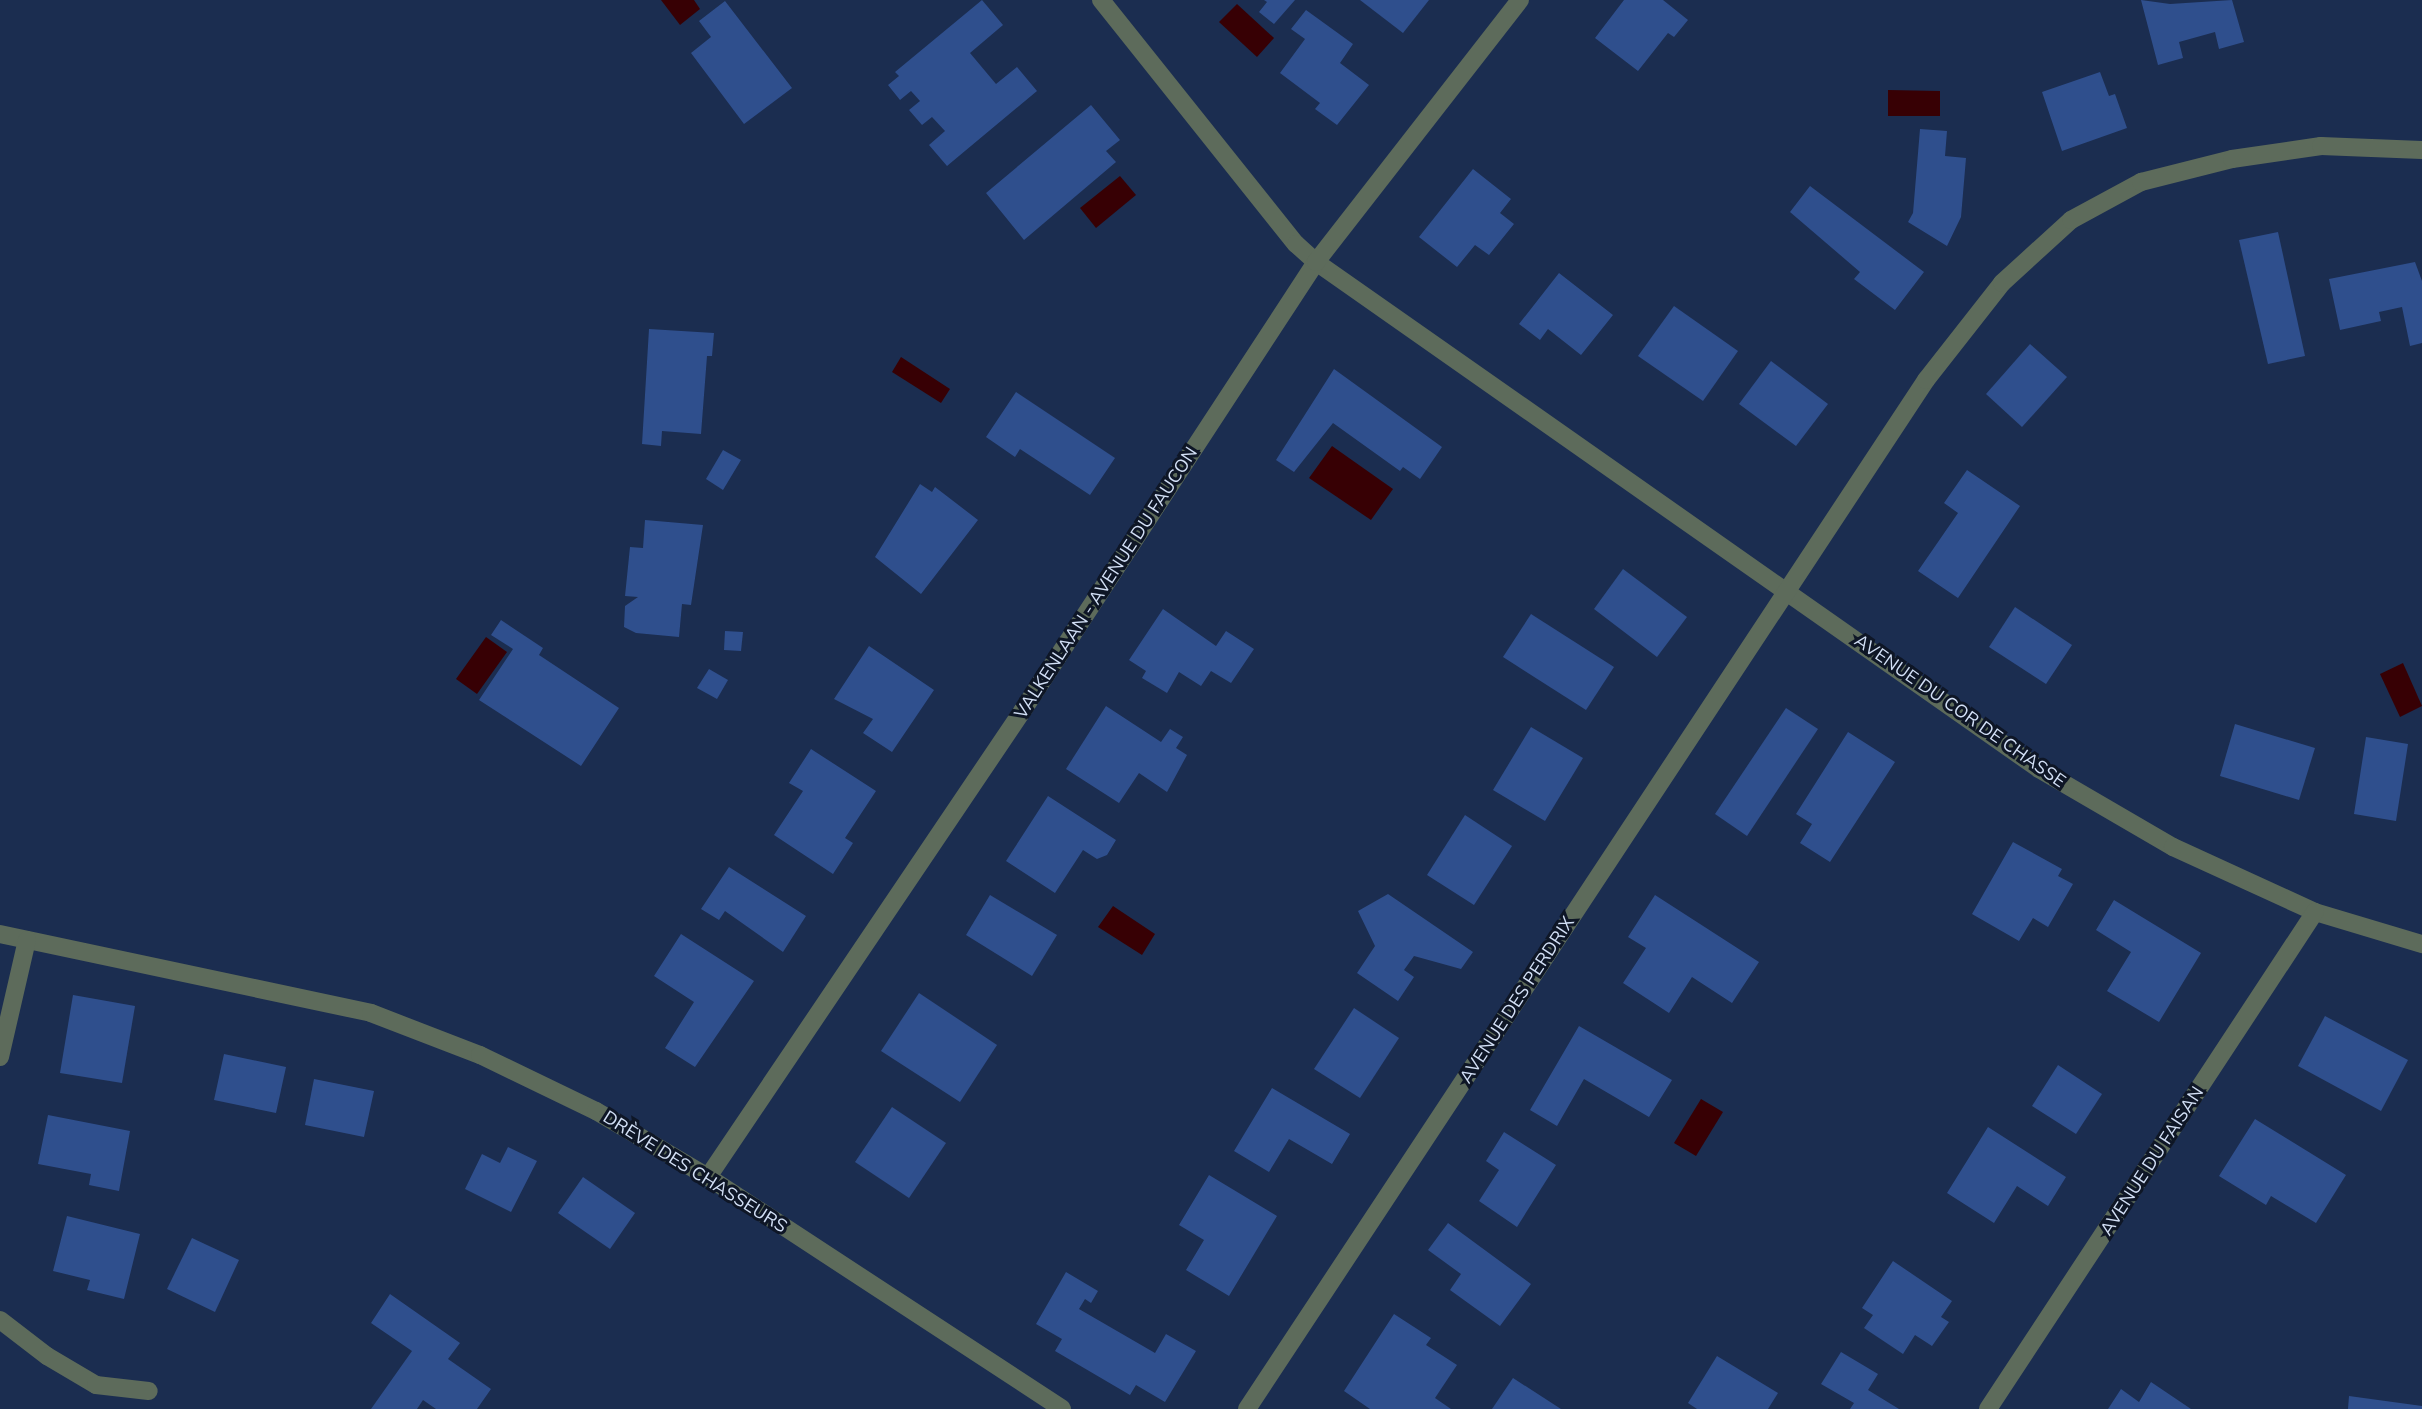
<!DOCTYPE html>
<html>
<head>
<meta charset="utf-8">
<style>
	body { margin:0 }
	#map { position:relative; width:2422px; height:1409px; overflow:hidden; background:#1b2d50; font-family:Mulish,sans-serif }
	div>[style] { position:absolute }
	.water>* { inset:0; background:#370004 }
	.building>* { inset:0; background:#2f4f8d }
	.minor>* { height:18px; margin:-9px; padding:0 9px; transform-origin:9px; border-radius:9px; background:#5d6b5b }
	span { translate:-50% -50%; white-space:nowrap; text-align:center; line-height:1.15; -webkit-text-stroke:6px #0e1626; paint-order:stroke }
	.street-label { font-size:18px; color:#d2dff5 }
</style>
</head>
<body>
<div id="map">
	<div class="water">
		<div style="clip-path:polygon(661px 0,694px 0,700px 9px,680px 25px)"></div>
		<div style="clip-path:polygon(1237px 4px,1274px 38px,1257px 57px,1219px 22px)"></div>
		<div style="clip-path:polygon(1888px 90px,1940px 91px,1940px 116px,1888px 116px)"></div>
		<div style="clip-path:polygon(1120px 176px,1136px 195px,1096px 228px,1080px 208px)"></div>
		<div style="clip-path:polygon(901px 357px,950px 389px,941px 403px,892px 372px)"></div>
		<div style="clip-path:polygon(1332px 446px,1393px 489px,1371px 520px,1309px 478px)"></div>
		<div style="clip-path:polygon(486px 637px,507px 652px,477px 694px,456px 679px)"></div>
		<div style="clip-path:polygon(2403px 663px,2422px 706px,2400px 717px,2380px 674px)"></div>
		<div style="clip-path:polygon(1113px 906px,1155px 934px,1142px 955px,1098px 927px)"></div>
		<div style="clip-path:polygon(1701px 1099px,1723px 1112px,1696px 1156px,1674px 1143px)"></div>
	</div>
	<div class="building">
		<div style="clip-path:polygon(982px 0,1003px 25px,970px 53px,996px 84px,1017px 67px,1037px 91px,947px 166px,929px 145px,945px 131px,932px 117px,922px 125px,909px 110px,920px 101px,911px 91px,900px 100px,888px 85px,899px 76px,895px 72px)"></div>
		<div style="clip-path:polygon(1264px 0,1295px 0,1274px 24px,1259px 12px,1267px 2px)"></div>
		<div style="clip-path:polygon(1360px 0,1429px 0,1403px 33px)"></div>
		<div style="clip-path:polygon(1624px 0,1663px 0,1688px 20px,1674px 37px,1668px 33px,1638px 71px,1595px 38px)"></div>
		<div style="clip-path:polygon(2141px 0,2170px 4px,2232px 0,2244px 42px,2219px 49px,2215px 32px,2179px 42px,2183px 58px,2158px 65px)"></div>
		<div style="clip-path:polygon(725px 1px,792px 88px,744px 124px,691px 53px,711px 37px,699px 21px)"></div>
		<div style="clip-path:polygon(1306px 10px,1353px 44px,1340px 63px,1369px 85px,1337px 125px,1315px 109px,1320px 103px,1280px 73px,1305px 39px,1291px 29px)"></div>
		<div style="clip-path:polygon(2100px 72px,2109px 96px,2115px 94px,2127px 128px,2062px 151px,2042px 92px)"></div>
		<div style="clip-path:polygon(1091px 105px,1120px 140px,1106px 151px,1116px 162px,1024px 240px,986px 193px)"></div>
		<div style="clip-path:polygon(1920px 129px,1947px 131px,1945px 156px,1966px 158px,1961px 217px,1947px 246px,1908px 222px,1913px 213px)"></div>
		<div style="clip-path:polygon(1473px 169px,1511px 199px,1500px 213px,1514px 224px,1489px 255px,1475px 245px,1457px 267px,1419px 237px)"></div>
		<div style="clip-path:polygon(1810px 186px,1924px 272px,1895px 310px,1854px 279px,1860px 272px,1790px 212px)"></div>
		<div style="clip-path:polygon(2278px 232px,2305px 356px,2268px 364px,2239px 240px)"></div>
		<div style="clip-path:polygon(2415px 262px,2422px 281px,2422px 343px,2410px 346px,2402px 307px,2379px 312px,2381px 321px,2340px 330px,2329px 279px)"></div>
		<div style="clip-path:polygon(1559px 273px,1613px 315px,1581px 355px,1548px 329px,1540px 340px,1519px 324px)"></div>
		<div style="clip-path:polygon(1674px 306px,1738px 351px,1703px 401px,1638px 356px)"></div>
		<div style="clip-path:polygon(649px 329px,714px 333px,712px 356px,707px 356px,701px 434px,662px 431px,661px 446px,642px 444px)"></div>
		<div style="clip-path:polygon(2030px 344px,2067px 377px,2022px 427px,1986px 394px)"></div>
		<div style="clip-path:polygon(1771px 361px,1828px 404px,1796px 446px,1739px 404px)"></div>
		<div style="clip-path:polygon(1334px 369px,1442px 447px,1420px 479px,1403px 467px,1400px 471px,1333px 423px,1294px 472px,1276px 460px)"></div>
		<div style="clip-path:polygon(1016px 392px,1115px 458px,1090px 495px,1020px 449px,1015px 457px,986px 437px)"></div>
		<div style="clip-path:polygon(723px 450px,741px 460px,723px 490px,706px 479px)"></div>
		<div style="clip-path:polygon(1967px 470px,2020px 506px,1958px 598px,1918px 571px,1958px 513px,1944px 503px)"></div>
		<div style="clip-path:polygon(920px 484px,932px 492px,935px 487px,978px 520px,921px 594px,875px 557px)"></div>
		<div style="clip-path:polygon(645px 520px,703px 525px,691px 605px,682px 604px,679px 637px,636px 633px,624px 627px,625px 606px,638px 597px,625px 596px,630px 547px,643px 548px)"></div>
		<div style="clip-path:polygon(1623px 569px,1687px 617px,1657px 657px,1594px 609px)"></div>
		<div style="clip-path:polygon(2015px 607px,2072px 645px,2046px 684px,1989px 647px)"></div>
		<div style="clip-path:polygon(1163px 609px,1216px 646px,1226px 631px,1254px 649px,1231px 683px,1211px 671px,1201px 686px,1179px 672px,1167px 693px,1142px 678px,1146px 671px,1129px 660px)"></div>
		<div style="clip-path:polygon(1531px 614px,1614px 667px,1586px 710px,1503px 657px)"></div>
		<div style="clip-path:polygon(501px 620px,543px 648px,539px 655px,619px 708px,581px 766px,479px 700px,513px 649px,491px 635px)"></div>
		<div style="clip-path:polygon(725px 631px,743px 632px,741px 651px,724px 650px)"></div>
		<div style="clip-path:polygon(869px 646px,934px 690px,892px 752px,863px 733px,873px 719px,834px 699px)"></div>
		<div style="clip-path:polygon(709px 669px,728px 680px,717px 699px,697px 688px)"></div>
		<div style="clip-path:polygon(1106px 706px,1161px 742px,1170px 729px,1183px 737px,1176px 748px,1187px 755px,1167px 792px,1139px 773px,1119px 803px,1066px 769px)"></div>
		<div style="clip-path:polygon(1786px 708px,1818px 729px,1747px 836px,1715px 814px)"></div>
		<div style="clip-path:polygon(2235px 724px,2315px 748px,2299px 800px,2220px 776px)"></div>
		<div style="clip-path:polygon(1531px 727px,1583px 758px,1545px 821px,1493px 790px)"></div>
		<div style="clip-path:polygon(1848px 732px,1895px 762px,1830px 862px,1800px 843px,1812px 824px,1796px 814px)"></div>
		<div style="clip-path:polygon(2366px 737px,2408px 744px,2396px 821px,2354px 814px)"></div>
		<div style="clip-path:polygon(811px 749px,876px 791px,845px 838px,853px 843px,833px 874px,774px 835px,803px 791px,789px 783px)"></div>
		<div style="clip-path:polygon(1048px 796px,1116px 840px,1107px 855px,1097px 859px,1083px 850px,1055px 893px,1006px 861px)"></div>
		<div style="clip-path:polygon(1465px 815px,1512px 846px,1474px 905px,1427px 875px)"></div>
		<div style="clip-path:polygon(2013px 842px,2062px 869px,2058px 876px,2073px 884px,2048px 927px,2033px 918px,2019px 941px,1972px 914px)"></div>
		<div style="clip-path:polygon(729px 867px,806px 916px,783px 952px,725px 911px,719px 920px,701px 909px)"></div>
		<div style="clip-path:polygon(1388px 894px,1473px 952px,1461px 969px,1414px 956px,1404px 970px,1414px 977px,1398px 1001px,1357px 973px,1375px 946px,1358px 911px)"></div>
		<div style="clip-path:polygon(990px 895px,1057px 935px,1032px 976px,966px 935px)"></div>
		<div style="clip-path:polygon(1655px 895px,1759px 962px,1732px 1003px,1692px 977px,1669px 1013px,1623px 983px,1646px 948px,1628px 937px)"></div>
		<div style="clip-path:polygon(2114px 900px,2201px 953px,2159px 1022px,2107px 991px,2131px 952px,2096px 930px)"></div>
		<div style="clip-path:polygon(681px 934px,754px 981px,695px 1067px,665px 1048px,694px 1002px,654px 976px)"></div>
		<div style="clip-path:polygon(919px 993px,997px 1045px,960px 1102px,881px 1051px)"></div>
		<div style="clip-path:polygon(73px 995px,135px 1006px,122px 1083px,60px 1073px)"></div>
		<div style="clip-path:polygon(1354px 1008px,1399px 1038px,1360px 1098px,1314px 1069px)"></div>
		<div style="clip-path:polygon(2325px 1016px,2408px 1060px,2381px 1111px,2298px 1066px)"></div>
		<div style="clip-path:polygon(1579px 1026px,1672px 1080px,1649px 1117px,1584px 1079px,1557px 1126px,1530px 1110px)"></div>
		<div style="clip-path:polygon(224px 1054px,286px 1067px,276px 1113px,214px 1100px)"></div>
		<div style="clip-path:polygon(2058px 1065px,2102px 1094px,2076px 1134px,2032px 1106px)"></div>
		<div style="clip-path:polygon(314px 1079px,374px 1091px,364px 1137px,305px 1125px)"></div>
		<div style="clip-path:polygon(1272px 1088px,1350px 1134px,1332px 1164px,1289px 1139px,1269px 1172px,1234px 1151px)"></div>
		<div style="clip-path:polygon(892px 1107px,946px 1143px,909px 1198px,855px 1162px)"></div>
		<div style="clip-path:polygon(48px 1115px,130px 1131px,119px 1191px,89px 1185px,91px 1174px,38px 1164px)"></div>
		<div style="clip-path:polygon(2255px 1119px,2346px 1175px,2316px 1223px,2271px 1196px,2266px 1205px,2219px 1176px)"></div>
		<div style="clip-path:polygon(1988px 1127px,2066px 1177px,2048px 1206px,2017px 1186px,1994px 1223px,1947px 1193px)"></div>
		<div style="clip-path:polygon(1504px 1132px,1556px 1165px,1517px 1227px,1479px 1201px,1499px 1170px,1486px 1161px)"></div>
		<div style="clip-path:polygon(508px 1147px,537px 1161px,511px 1212px,465px 1189px,482px 1154px,500px 1163px)"></div>
		<div style="clip-path:polygon(1209px 1175px,1277px 1216px,1229px 1296px,1186px 1270px,1204px 1240px,1179px 1225px)"></div>
		<div style="clip-path:polygon(583px 1177px,635px 1213px,610px 1249px,558px 1213px)"></div>
		<div style="clip-path:polygon(67px 1216px,140px 1234px,124px 1299px,87px 1290px,90px 1280px,53px 1271px)"></div>
		<div style="clip-path:polygon(1448px 1223px,1531px 1284px,1500px 1326px,1450px 1290px,1461px 1274px,1428px 1250px)"></div>
		<div style="clip-path:polygon(192px 1238px,239px 1260px,215px 1312px,167px 1289px)"></div>
		<div style="clip-path:polygon(1893px 1261px,1952px 1301px,1941px 1317px,1949px 1322px,1932px 1346px,1915px 1335px,1903px 1354px,1864px 1328px,1873px 1315px,1862px 1308px)"></div>
		<div style="clip-path:polygon(1066px 1272px,1098px 1291px,1091px 1303px,1085px 1299px,1079px 1309px,1155px 1353px,1166px 1334px,1196px 1351px,1165px 1402px,1136px 1385px,1130px 1395px,1055px 1351px,1062px 1339px,1036px 1324px)"></div>
		<div style="clip-path:polygon(390px 1294px,460px 1343px,448px 1359px,491px 1389px,477px 1409px,436px 1409px,423px 1400px,417px 1409px,371px 1409px,412px 1351px,371px 1323px)"></div>
		<div style="clip-path:polygon(1394px 1314px,1431px 1338px,1426px 1345px,1457px 1365px,1435px 1398px,1451px 1409px,1370px 1409px,1344px 1391px)"></div>
		<div style="clip-path:polygon(1841px 1352px,1878px 1374px,1868px 1390px,1899px 1409px,1850px 1409px,1854px 1403px,1821px 1384px)"></div>
		<div style="clip-path:polygon(1717px 1356px,1778px 1393px,1768px 1409px,1697px 1409px,1688px 1403px)"></div>
		<div style="clip-path:polygon(1513px 1378px,1561px 1409px,1492px 1409px)"></div>
		<div style="clip-path:polygon(2151px 1382px,2191px 1409px,2108px 1409px,2121px 1389px,2139px 1402px)"></div>
		<div style="clip-path:polygon(2349px 1396px,2422px 1406px,2422px 1409px,2348px 1409px)"></div>
	</div>
	<div class="minor">
		<div style="left:1101px;top:0;width:312px;rotate:51.4deg"></div>
		<div style="left:1296px;top:244px;width:27px;rotate:42deg"></div>
		<div style="left:1316px;top:262px;width:883px;rotate:35.04deg"></div>
		<div style="left:2039px;top:769px;width:155px;rotate:30.2deg"></div>
		<div style="left:2173px;top:847px;width:156px;rotate:24.6deg"></div>
		<div style="left:2315px;top:912px;width:112px;rotate:16.7deg"></div>
		<div style="left:0;top:934px;width:379px;rotate:12deg"></div>
		<div style="left:371px;top:1013px;width:117px;rotate:21.1deg"></div>
		<div style="left:480px;top:1055px;width:129px;rotate:25.8deg"></div>
		<div style="left:596px;top:1111px;width:130px;rotate:30.5deg"></div>
		<div style="left:708px;top:1177px;width:423px;rotate:33.2deg"></div>
		<div style="left:0;top:1057px;width:120px;rotate:-77deg"></div>
		<div style="left:708px;top:1177px;width:563px;rotate:-56deg"></div>
		<div style="left:1023px;top:710px;width:535px;rotate:-56.81deg"></div>
		<div style="left:1316px;top:262px;width:332px;rotate:-52.1deg"></div>
		<div style="left:0;top:1320px;width:59px;rotate:37.5deg"></div>
		<div style="left:47px;top:1356px;width:57px;rotate:30.6deg"></div>
		<div style="left:96px;top:1385px;width:53px;rotate:6.5deg"></div>
		<div style="left:1247px;top:1409px;width:1233px;rotate:-56.58deg"></div>
		<div style="left:1926px;top:380px;width:123px;rotate:-51.9deg"></div>
		<div style="left:2002px;top:283px;width:93px;rotate:-42.4deg"></div>
		<div style="left:2071px;top:220px;width:80px;rotate:-28.5deg"></div>
		<div style="left:2141px;top:182px;width:94px;rotate:-14.2deg"></div>
		<div style="left:2232px;top:159px;width:90px;rotate:-8.3deg"></div>
		<div style="left:2321px;top:146px;width:101px;rotate:2.3deg"></div>
		<div style="left:1988px;top:1409px;width:595px;rotate:-56.66deg"></div>
	</div>
	<div class="street-label">
		<span style="left:1106px;top:583px;rotate:-57deg">VALKENLAAN - AVENUE DU FAUCON</span>
		<span style="left:1960px;top:711px;rotate:35deg">AVENUE DU COR DE CHASSE</span>
		<span style="left:1517px;top:1000px;rotate:-57deg">AVENUE DES PERDRIX</span>
		<span style="left:2152px;top:1161px;rotate:-57deg">AVENUE DU FAISAN</span>
		<span style="left:695px;top:1172px;rotate:32deg">DRÈVE DES CHASSEURS</span>
	</div>
</div>
</body>
</html>
